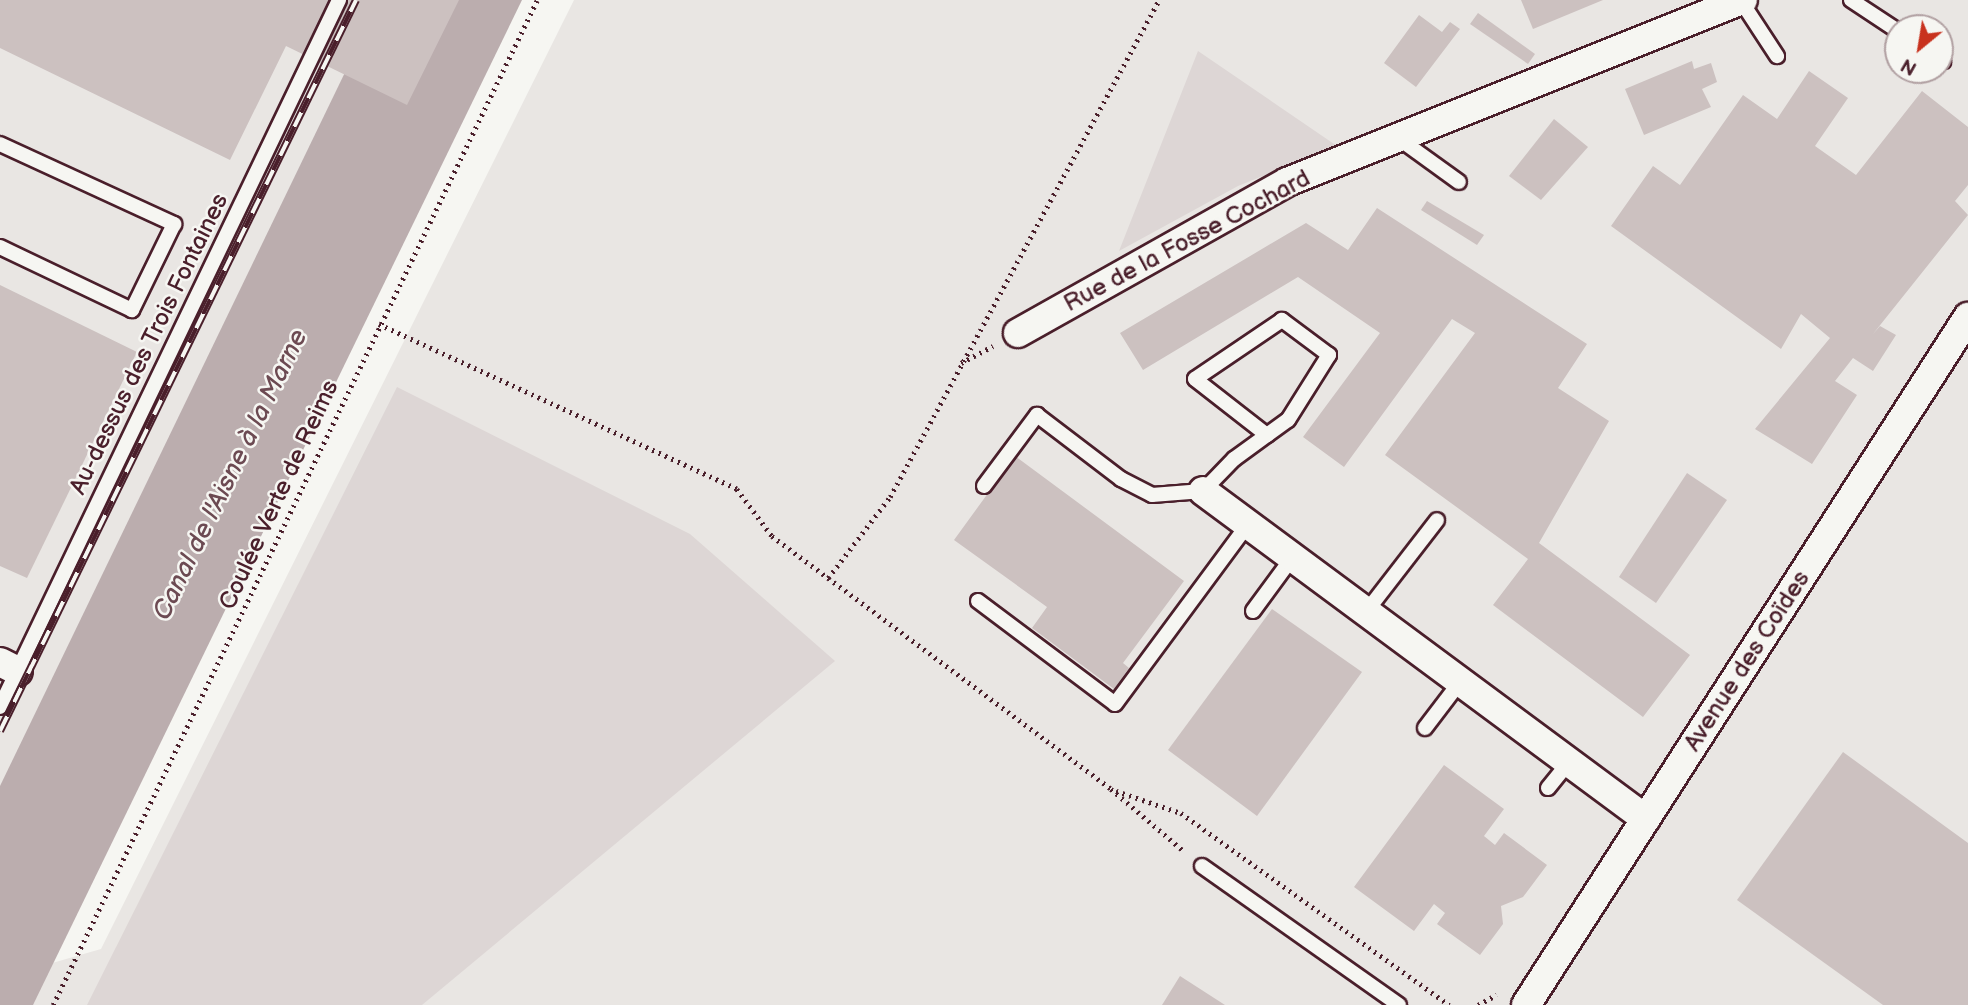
<!DOCTYPE html>
<html>
<head>
<meta charset="utf-8">
<style>
	body { margin:0 }
	#map { position:relative; width:1968px; height:1005px; overflow:hidden; background:#f6f6f2; font-family:"Balsamiq Sans",sans-serif }
	div>[style] { position:absolute }
	.built>* { inset:0; background:#e9e6e3 }
	.green>* { inset:0; background:#ddd6d5 }
	.water>* { inset:0; background:#bbadae }
	.building>* { inset:0; background:#ccc1c0 }
	.path>* { height:4.5px; margin-top:-2.25px; transform-origin:0; background:repeating-linear-gradient(90deg,#4a1f2b 0 2px,transparent 0 7px) }
	.roads { filter:drop-shadow(2px 0 #4a1f2b) drop-shadow(-2px 0 #4a1f2b) drop-shadow(0 2px #4a1f2b) drop-shadow(0 -2px #4a1f2b) }
	.lane>* { height:14px; margin:-7px; padding:0 7px; transform-origin:7px; border-radius:7px; background:#f6f6f2 }
	.street>* { height:28px; margin:-14px; padding:0 14px; transform-origin:14px; border-radius:14px; background:#f6f6f2 }
	.rail>* { height:8px; margin-top:-4px; transform-origin:0; background:repeating-linear-gradient(90deg,#f6f6f2 0 16px,#4a1f2b 0 32px); box-sizing:border-box; border-block:2px solid #4a1f2b }
	span { translate:-50% -50%; white-space:nowrap; text-align:center; line-height:1.15; -webkit-text-stroke:5px #f6f6f2; paint-order:stroke }
	.street-label { font-size:24px; color:#4a1f2b }
	.water-label { font-size:26px; color:#6c4a52; font-style:italic }
	.north { position:absolute; left:1884px; top:14px; width:70px; height:70px; box-sizing:border-box; background:#f6f6f2; border:2px solid #b1a0a2; border-radius:50%; rotate:210deg; font-size:19px; font-weight:700; line-height:28px; text-align:center; color:#4a1f2b }
	.north::after { content:''; display:block; margin:auto; width:24px; height:32px; background:#c8321e; clip-path:polygon(50% 0,100% 100%,50% 72%,0 100%) }
</style>
</head>
<body>
<div id="map">
	<div class="built">
		<div style="clip-path:polygon(0 0,464px 0,0 901px)"></div>
		<div style="clip-path:polygon(evenodd,574px 0,1968px 0,1968px 1005px,0 1005px,0 978px,101px 949px,574px 0,1898px 28px,1940px 28px,1940px 70px,1898px 70px,1898px 28px)"></div>
	</div>
	<div class="green">
		<div style="clip-path:polygon(1198px 51px,1337px 146px,1238px 186px,1119px 251px)"></div>
		<div style="clip-path:polygon(397px 387px,690px 534px,835px 661px,422px 1005px,87px 1005px)"></div>
	</div>
	<div class="water">
		<div style="clip-path:polygon(380px 0,522px 0,33px 1005px,0 1005px,0 786px)"></div>
	</div>
	<div class="building">
		<div style="clip-path:polygon(0 0,459px 0,407px 105px,286px 46px,230px 160px,0 48px)"></div>
		<div style="clip-path:polygon(1521px 0,1603px 0,1533px 29px)"></div>
		<div style="clip-path:polygon(1478px 13px,1535px 54px,1528px 64px,1470px 24px)"></div>
		<div style="clip-path:polygon(1419px 15px,1442px 32px,1450px 22px,1460px 29px,1416px 87px,1384px 63px)"></div>
		<div style="clip-path:polygon(1692px 61px,1694px 69px,1711px 63px,1717px 82px,1702px 89px,1711px 107px,1644px 135px,1625px 89px)"></div>
		<div style="clip-path:polygon(1809px 71px,1848px 98px,1815px 146px,1856px 175px,1922px 91px,1968px 127px,1968px 185px,1955px 201px,1968px 215px,1873px 334px,1880px 326px,1896px 335px,1873px 371px,1853px 358px,1835px 381px,1857px 395px,1812px 464px,1755px 429px,1830px 338px,1801px 314px,1781px 349px,1611px 226px,1653px 166px,1680px 185px,1743px 95px,1777px 119px)"></div>
		<div style="clip-path:polygon(1554px 119px,1588px 147px,1541px 200px,1509px 176px)"></div>
		<div style="clip-path:polygon(1427px 201px,1484px 235px,1477px 245px,1421px 210px)"></div>
		<div style="clip-path:polygon(1377px 208px,1587px 344px,1558px 388px,1609px 421px,1539px 543px,1690px 655px,1643px 717px,1493px 605px,1528px 559px,1385px 455px,1475px 333px,1452px 319px,1344px 467px,1303px 437px,1380px 333px,1298px 277px,1143px 370px,1120px 333px,1306px 223px,1348px 250px)"></div>
		<div style="clip-path:polygon(0 285px,137px 352px,27px 578px,0 566px)"></div>
		<div style="clip-path:polygon(1015px 456px,1184px 581px,1123px 663px,1129px 668px,1114px 689px,1032px 628px,1047px 607px,954px 540px)"></div>
		<div style="clip-path:polygon(1687px 473px,1727px 500px,1656px 603px,1619px 577px)"></div>
		<div style="clip-path:polygon(1272px 609px,1362px 672px,1257px 816px,1168px 750px)"></div>
		<div style="clip-path:polygon(1843px 752px,1968px 843px,1968px 1005px,1883px 1005px,1737px 900px)"></div>
		<div style="clip-path:polygon(1444px 765px,1504px 809px,1484px 836px,1495px 845px,1504px 833px,1547px 865px,1523px 897px,1501px 906px,1503px 924px,1480px 955px,1437px 924px,1445px 913px,1434px 904px,1414px 931px,1354px 887px)"></div>
		<div style="clip-path:polygon(1180px 976px,1225px 1005px,1162px 1005px)"></div>
	</div>
	<div class="path">
		<div style="left:379px;top:324px;width:394px;rotate:24.7deg"></div>
		<div style="left:737px;top:489px;width:59px;rotate:53.3deg"></div>
		<div style="left:772px;top:536px;width:423px;rotate:36.7deg"></div>
		<div style="left:1111px;top:789px;width:97px;rotate:40.4deg"></div>
		<div style="left:961px;top:363px;width:36px;rotate:-28deg"></div>
		<div style="left:828px;top:578px;width:102px;rotate:-52.6deg"></div>
		<div style="left:890px;top:497px;width:565px;rotate:-61.58deg"></div>
		<div style="left:1116px;top:791px;width:69px;rotate:18.7deg"></div>
		<div style="left:1181px;top:813px;width:330px;rotate:35.6deg"></div>
		<div style="left:53px;top:1005px;width:1115px;rotate:-64.28deg"></div>
		<div style="left:1478px;top:1005px;width:21px;rotate:-29deg"></div>
	</div>
	<div class="roads">
		<div class="lane">
			<div style="left:1851px;top:0;width:56px;rotate:33.4deg"></div>
			<div style="left:1741px;top:1px;width:66px;rotate:56.8deg"></div>
			<div style="left:1940px;top:59px;width:4px;rotate:34deg"></div>
			<div style="left:1398px;top:138px;width:75px;rotate:35.8deg"></div>
			<div style="left:0;top:144px;width:192px;rotate:24.7deg"></div>
			<div style="left:174px;top:224px;width:96px;rotate:116deg"></div>
			<div style="left:132px;top:310px;width:146px;rotate:-154.5deg"></div>
			<div style="left:984px;top:486px;width:89px;rotate:-53.3deg"></div>
			<div style="left:1037px;top:415px;width:106px;rotate:37.3deg"></div>
			<div style="left:1121px;top:479px;width:35px;rotate:27deg"></div>
			<div style="left:1152px;top:495px;width:51px;rotate:-4.5deg"></div>
			<div style="left:1203px;top:491px;width:45px;rotate:-45.9deg"></div>
			<div style="left:1234px;top:459px;width:41px;rotate:-36deg"></div>
			<div style="left:1267px;top:435px;width:26px;rotate:-36deg"></div>
			<div style="left:1288px;top:420px;width:77px;rotate:-57.8deg"></div>
			<div style="left:1329px;top:355px;width:59px;rotate:-143.3deg"></div>
			<div style="left:1282px;top:320px;width:105px;rotate:145.9deg"></div>
			<div style="left:1195px;top:379px;width:91px;rotate:37.9deg"></div>
			<div style="left:978px;top:601px;width:171px;rotate:36.9deg"></div>
			<div style="left:1115px;top:704px;width:224px;rotate:-53.5deg"></div>
			<div style="left:1253px;top:611px;width:66px;rotate:-53.7deg"></div>
			<div style="left:1366px;top:612px;width:116px;rotate:-52.3deg"></div>
			<div style="left:0;top:707px;width:784px;rotate:-64.38deg"></div>
			<div style="left:1425px;top:728px;width:58px;rotate:-52.7deg"></div>
			<div style="left:1548px;top:788px;width:33px;rotate:-51deg"></div>
			<div style="left:1202px;top:866px;width:241px;rotate:35.2deg"></div>
		</div>
		<div class="street">
			<div style="left:1018px;top:333px;width:308px;rotate:-29.3deg"></div>
			<div style="left:1287px;top:182px;width:491px;rotate:-21.8deg"></div>
			<div style="left:1203px;top:491px;width:551px;rotate:36.52deg"></div>
			<div style="left:0;top:662px;width:20px;rotate:27deg"></div>
			<div style="left:1526px;top:1005px;width:818px;rotate:-57.28deg"></div>
		</div>
	</div>
	<div class="rail">
		<div style="left:0;top:731px;width:813px;rotate:-64.03deg"></div>
	</div>
	<div class="street-label">
		<span style="left:1187px;top:241px;rotate:-28deg">Rue de la Fosse Cochard</span>
		<span style="left:149px;top:344px;rotate:-64deg">Au-dessus des Trois Fontaines</span>
		<span style="left:279px;top:495px;rotate:-65deg">Coulée Verte de Reims</span>
		<span style="left:1747px;top:661px;rotate:-57deg">Avenue des Coïdes</span>
	</div>
	<div class="water-label">
		<span style="left:231px;top:475px;rotate:-64deg">Canal de l'Aisne à la Marne</span>
	</div>
	<div class="north">N</div>
</div>
</body>
</html>
